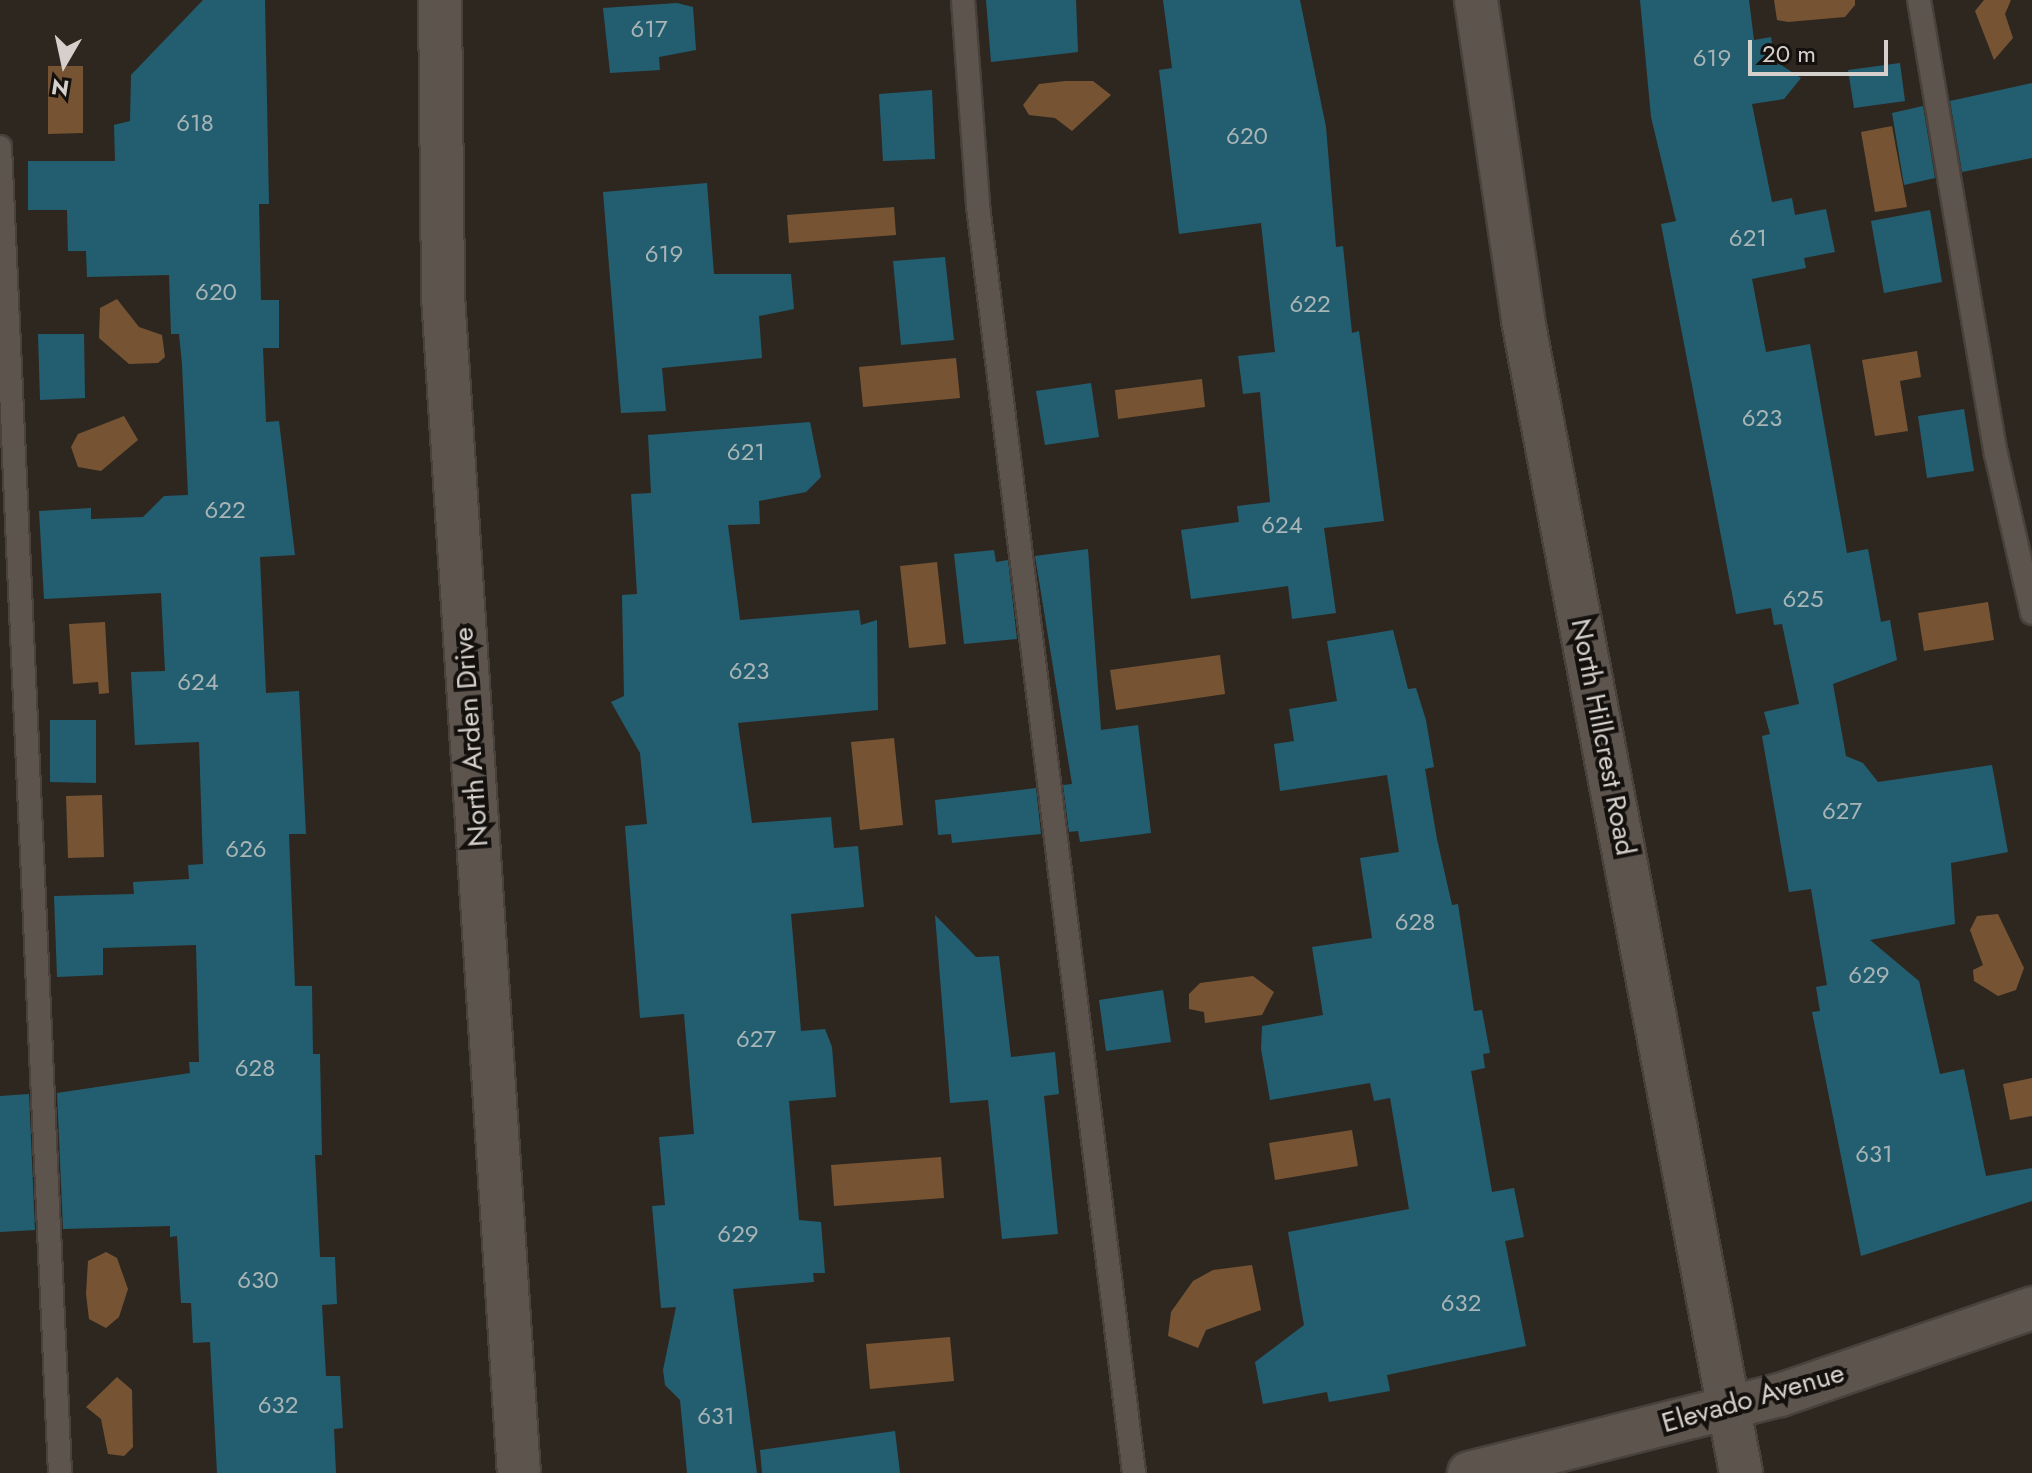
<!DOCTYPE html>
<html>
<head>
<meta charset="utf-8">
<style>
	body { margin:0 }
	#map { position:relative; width:2032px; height:1473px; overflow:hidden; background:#2e2720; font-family:Jost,sans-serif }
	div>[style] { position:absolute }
	.water>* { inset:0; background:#765433 }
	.building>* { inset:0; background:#235e70 }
	.roads { filter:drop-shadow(2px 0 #48413c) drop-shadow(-2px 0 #48413c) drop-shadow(0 2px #48413c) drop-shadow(0 -2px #48413c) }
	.service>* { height:22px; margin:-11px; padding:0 11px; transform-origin:11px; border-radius:11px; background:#5c544d }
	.minor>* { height:42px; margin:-21px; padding:0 21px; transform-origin:21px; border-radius:21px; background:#5c544d }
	span { translate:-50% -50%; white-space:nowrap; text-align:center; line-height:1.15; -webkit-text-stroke:8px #13100d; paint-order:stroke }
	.number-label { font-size:24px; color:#a8b4b5 }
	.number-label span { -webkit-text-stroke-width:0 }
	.street-label { font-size:28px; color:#d5d0cc }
	.north { position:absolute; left:24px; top:24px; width:80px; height:80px; -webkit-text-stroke:6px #13100d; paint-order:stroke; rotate:189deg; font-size:22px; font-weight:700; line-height:32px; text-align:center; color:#d5d0cc }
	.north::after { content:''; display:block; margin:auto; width:28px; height:36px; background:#d5d0cc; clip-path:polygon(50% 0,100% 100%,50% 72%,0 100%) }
	.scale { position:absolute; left:1748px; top:40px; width:140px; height:36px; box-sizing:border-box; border:4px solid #d5d0cc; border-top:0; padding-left:10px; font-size:24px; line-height:28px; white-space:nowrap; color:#d5d0cc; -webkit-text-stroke:6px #13100d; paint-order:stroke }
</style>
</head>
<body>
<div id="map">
	<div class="water">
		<div style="clip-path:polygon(1774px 0,1855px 0,1855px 5px,1845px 17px,1788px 22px,1777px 20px)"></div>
		<div style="clip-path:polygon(1984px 0,2011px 0,2005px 14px,2013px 38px,1994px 60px,1975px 11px)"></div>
		<div style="clip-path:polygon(48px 66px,83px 66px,83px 133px,48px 134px)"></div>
		<div style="clip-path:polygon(1065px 81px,1093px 81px,1111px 95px,1072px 131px,1055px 118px,1029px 115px,1023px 105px,1039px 84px)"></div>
		<div style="clip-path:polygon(1892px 126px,1907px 207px,1875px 212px,1861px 132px)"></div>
		<div style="clip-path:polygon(894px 207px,896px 235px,789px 243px,787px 215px)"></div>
		<div style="clip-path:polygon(117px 299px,139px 327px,162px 335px,165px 357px,158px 363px,129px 364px,99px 338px,100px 308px)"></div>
		<div style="clip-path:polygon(1917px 351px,1921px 377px,1900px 381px,1908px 431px,1875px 436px,1862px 360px)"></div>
		<div style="clip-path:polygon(956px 358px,960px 398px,863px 407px,859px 367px)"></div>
		<div style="clip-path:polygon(1202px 379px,1205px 407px,1118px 419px,1115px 390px)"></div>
		<div style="clip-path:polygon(124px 416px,138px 440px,101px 471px,78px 467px,71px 447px,78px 434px)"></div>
		<div style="clip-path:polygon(937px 562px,946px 644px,909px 648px,900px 566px)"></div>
		<div style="clip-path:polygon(1988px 602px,1994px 640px,1924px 651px,1918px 613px)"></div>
		<div style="clip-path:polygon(105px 622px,109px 693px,99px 694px,98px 682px,73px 684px,69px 624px)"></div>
		<div style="clip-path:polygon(1220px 655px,1225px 694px,1116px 710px,1110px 670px)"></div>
		<div style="clip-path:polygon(894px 738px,903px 825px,860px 830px,851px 742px)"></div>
		<div style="clip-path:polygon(102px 795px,104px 857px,68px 858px,66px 796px)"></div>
		<div style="clip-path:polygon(1998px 914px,2024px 968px,2016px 990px,1998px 996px,1974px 981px,1973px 970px,1983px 965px,1970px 930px,1977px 916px)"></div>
		<div style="clip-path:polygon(1253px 976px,1274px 992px,1262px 1015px,1205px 1023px,1204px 1012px,1189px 1009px,1189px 994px,1200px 983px)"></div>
		<div style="clip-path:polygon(2032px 1078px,2032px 1116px,2010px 1120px,2003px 1084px)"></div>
		<div style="clip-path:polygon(1352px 1130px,1358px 1166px,1275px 1180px,1269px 1143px)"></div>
		<div style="clip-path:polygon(941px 1157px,944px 1198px,834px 1206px,831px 1165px)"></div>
		<div style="clip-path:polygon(106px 1252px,117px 1258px,128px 1289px,119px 1317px,106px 1328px,89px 1319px,86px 1294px,88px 1261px)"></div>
		<div style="clip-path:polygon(1252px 1265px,1261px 1310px,1206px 1330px,1198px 1348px,1168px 1336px,1171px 1312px,1193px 1281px,1213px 1270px)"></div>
		<div style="clip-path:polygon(950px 1337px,954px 1381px,870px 1389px,866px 1344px)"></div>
		<div style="clip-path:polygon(117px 1377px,132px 1390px,133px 1447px,124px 1456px,108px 1454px,101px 1419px,86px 1407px)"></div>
	</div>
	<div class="building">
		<div style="clip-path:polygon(203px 0,265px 0,269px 204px,259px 204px,261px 300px,279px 300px,279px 348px,263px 348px,266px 422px,279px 421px,295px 555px,260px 557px,266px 693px,299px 691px,306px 834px,289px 834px,295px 986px,312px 986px,313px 1054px,320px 1054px,322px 1155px,315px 1155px,320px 1257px,335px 1257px,337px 1304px,322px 1305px,326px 1376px,340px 1376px,343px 1428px,334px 1429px,336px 1473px,217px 1473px,210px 1342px,193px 1343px,191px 1303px,181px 1303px,177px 1236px,170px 1237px,170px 1226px,63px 1229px,57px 1093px,190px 1073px,189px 1062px,199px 1062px,196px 945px,103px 948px,103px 975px,57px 977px,54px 896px,134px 894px,133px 882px,189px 879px,188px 865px,203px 864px,199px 742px,135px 745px,131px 672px,165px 671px,161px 593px,44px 599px,39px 511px,91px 508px,91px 519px,143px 517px,164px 496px,188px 495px,182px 364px,179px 334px,171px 334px,169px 275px,87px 277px,86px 251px,68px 251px,67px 210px,28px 210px,28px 161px,115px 161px,114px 125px,130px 121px,131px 75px)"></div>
		<div style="clip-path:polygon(986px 0,1076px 0,1078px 52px,991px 62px)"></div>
		<div style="clip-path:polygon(1163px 0,1300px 0,1326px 127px,1336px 247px,1343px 246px,1352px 333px,1359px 331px,1384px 521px,1324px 528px,1336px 613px,1292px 619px,1288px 586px,1191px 599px,1181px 530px,1239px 522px,1237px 506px,1270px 502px,1260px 392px,1243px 394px,1238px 356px,1275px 352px,1261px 223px,1179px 234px,1159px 70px,1172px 68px)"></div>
		<div style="clip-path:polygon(1640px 0,1749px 0,1754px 40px,1771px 37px,1775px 61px,1801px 78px,1784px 99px,1752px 104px,1772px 202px,1792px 198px,1795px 215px,1826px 209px,1835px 252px,1804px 258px,1806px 268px,1752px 279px,1766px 352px,1810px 344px,1847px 553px,1868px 549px,1881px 622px,1890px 620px,1897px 660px,1833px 684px,1846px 756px,1863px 763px,1878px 782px,1992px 765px,2008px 852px,1951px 863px,1955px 924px,1870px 940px,1919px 981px,1940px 1074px,1964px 1069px,1986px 1176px,2032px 1168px,2032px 1201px,1861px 1256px,1812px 1012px,1820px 1011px,1816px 987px,1827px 985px,1811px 889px,1789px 892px,1762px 736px,1770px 734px,1764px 712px,1799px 704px,1782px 624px,1774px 625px,1771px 608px,1736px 614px,1661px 224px,1676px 221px,1651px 117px)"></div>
		<div style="clip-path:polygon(677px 3px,693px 7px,696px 50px,659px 57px,660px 70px,610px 73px,603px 8px)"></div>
		<div style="clip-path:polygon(1900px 63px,1905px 101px,1854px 108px,1848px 70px)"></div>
		<div style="clip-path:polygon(2032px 83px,2032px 158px,1962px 172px,1950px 101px)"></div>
		<div style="clip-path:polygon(932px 90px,935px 159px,883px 161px,879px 94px)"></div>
		<div style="clip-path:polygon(1923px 106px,1935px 178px,1904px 185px,1892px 113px)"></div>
		<div style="clip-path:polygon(707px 183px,714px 274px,791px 274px,794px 309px,759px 316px,762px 358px,662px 368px,666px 411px,621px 413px,603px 192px)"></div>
		<div style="clip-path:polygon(1930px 210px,1942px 282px,1884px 293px,1871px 221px)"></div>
		<div style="clip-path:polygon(945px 257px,954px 340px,901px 345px,893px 261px)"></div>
		<div style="clip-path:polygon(38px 334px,84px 334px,85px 398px,40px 400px)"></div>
		<div style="clip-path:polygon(1091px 383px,1099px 437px,1045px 445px,1036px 391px)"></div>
		<div style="clip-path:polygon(1964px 409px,1974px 471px,1927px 478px,1918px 416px)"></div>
		<div style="clip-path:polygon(810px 422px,821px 477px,806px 492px,759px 501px,760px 524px,728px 525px,740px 620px,859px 610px,861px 625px,877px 620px,878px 710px,738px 723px,752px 823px,831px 817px,834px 848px,858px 846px,864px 907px,791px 914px,801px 1031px,825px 1029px,832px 1047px,836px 1097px,789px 1101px,799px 1220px,821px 1222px,825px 1273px,813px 1273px,814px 1282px,733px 1289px,757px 1473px,687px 1473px,680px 1400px,665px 1385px,663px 1370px,676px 1307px,661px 1308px,652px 1206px,665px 1205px,659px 1137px,694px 1134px,684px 1014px,640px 1018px,625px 826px,647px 824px,640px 753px,611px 702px,624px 696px,622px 595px,637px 594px,631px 494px,651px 493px,648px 435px)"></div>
		<div style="clip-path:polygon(1088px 549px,1101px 730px,1138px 725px,1151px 833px,1080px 842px,1078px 831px,1069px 832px,1063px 785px,1072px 784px,1035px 556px)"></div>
		<div style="clip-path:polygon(994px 550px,996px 562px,1008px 560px,1017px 639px,964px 644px,954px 554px)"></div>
		<div style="clip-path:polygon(1393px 630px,1408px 689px,1416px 688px,1426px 720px,1434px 767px,1425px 769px,1437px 839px,1452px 905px,1458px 904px,1474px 1011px,1482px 1010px,1490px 1053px,1483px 1054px,1485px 1068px,1471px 1071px,1492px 1192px,1514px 1188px,1524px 1237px,1505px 1241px,1526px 1346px,1387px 1375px,1390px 1391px,1329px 1402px,1327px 1392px,1263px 1404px,1255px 1362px,1304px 1325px,1288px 1232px,1409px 1209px,1390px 1098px,1374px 1101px,1370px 1083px,1270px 1100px,1261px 1049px,1262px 1026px,1323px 1015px,1312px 947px,1372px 938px,1360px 858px,1399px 852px,1387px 775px,1280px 791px,1274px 744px,1294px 741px,1289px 709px,1337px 701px,1327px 641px)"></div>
		<div style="clip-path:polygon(50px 720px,96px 720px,96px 783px,50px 782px)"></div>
		<div style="clip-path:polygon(1036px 788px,1041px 834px,952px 843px,951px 834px,938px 835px,935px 800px)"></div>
		<div style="clip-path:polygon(935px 915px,976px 957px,999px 956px,1011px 1057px,1055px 1052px,1059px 1094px,1044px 1096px,1058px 1234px,1002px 1239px,988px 1100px,950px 1103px)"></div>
		<div style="clip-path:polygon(1163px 990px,1171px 1042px,1106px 1051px,1099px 1000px)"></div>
		<div style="clip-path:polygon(29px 1094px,35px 1230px,0 1232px,0 1096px)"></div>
		<div style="clip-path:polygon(895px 1431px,900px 1473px,762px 1473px,760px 1450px)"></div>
	</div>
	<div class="roads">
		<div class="service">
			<div style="left:963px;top:0;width:207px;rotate:85.8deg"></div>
			<div style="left:978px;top:206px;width:1277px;rotate:82.98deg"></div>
			<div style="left:1919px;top:0;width:460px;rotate:80.4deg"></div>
			<div style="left:1996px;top:454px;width:163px;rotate:77.2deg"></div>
			<div style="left:0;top:147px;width:1327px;rotate:87.41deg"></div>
		</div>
		<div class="minor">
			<div style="left:440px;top:0;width:296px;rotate:89.4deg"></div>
			<div style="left:443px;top:296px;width:1179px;rotate:86.31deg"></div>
			<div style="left:1476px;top:0;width:323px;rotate:81.6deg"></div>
			<div style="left:1523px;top:320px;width:1173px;rotate:79.29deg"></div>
			<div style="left:1469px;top:1473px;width:321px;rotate:-14.1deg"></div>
			<div style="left:1780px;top:1395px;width:267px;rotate:-19deg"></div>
		</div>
	</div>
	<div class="number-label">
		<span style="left:649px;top:29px">617</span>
		<span style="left:1712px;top:58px">619</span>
		<span style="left:195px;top:123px">618</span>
		<span style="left:1247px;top:136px">620</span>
		<span style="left:1748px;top:238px">621</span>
		<span style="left:664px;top:254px">619</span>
		<span style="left:216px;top:292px">620</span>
		<span style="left:1310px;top:304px">622</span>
		<span style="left:1762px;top:418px">623</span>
		<span style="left:746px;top:452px">621</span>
		<span style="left:225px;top:510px">622</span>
		<span style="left:1282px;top:525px">624</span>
		<span style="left:1803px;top:599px">625</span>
		<span style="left:749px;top:671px">623</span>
		<span style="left:198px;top:682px">624</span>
		<span style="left:1842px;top:811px">627</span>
		<span style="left:246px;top:849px">626</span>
		<span style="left:1415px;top:922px">628</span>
		<span style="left:1869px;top:975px">629</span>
		<span style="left:756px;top:1039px">627</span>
		<span style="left:255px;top:1068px">628</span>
		<span style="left:1874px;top:1154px">631</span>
		<span style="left:738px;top:1234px">629</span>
		<span style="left:258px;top:1280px">630</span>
		<span style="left:1461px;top:1303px">632</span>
		<span style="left:278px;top:1405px">632</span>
		<span style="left:716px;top:1416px">631</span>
	</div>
	<div class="street-label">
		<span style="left:471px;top:737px;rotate:-94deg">North Arden Drive</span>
		<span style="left:1603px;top:737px;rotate:79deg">North Hillcrest Road</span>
		<span style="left:1753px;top:1398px;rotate:-16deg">Elevado Avenue</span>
	</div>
	<div class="north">N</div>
	<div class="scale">20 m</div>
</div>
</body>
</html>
